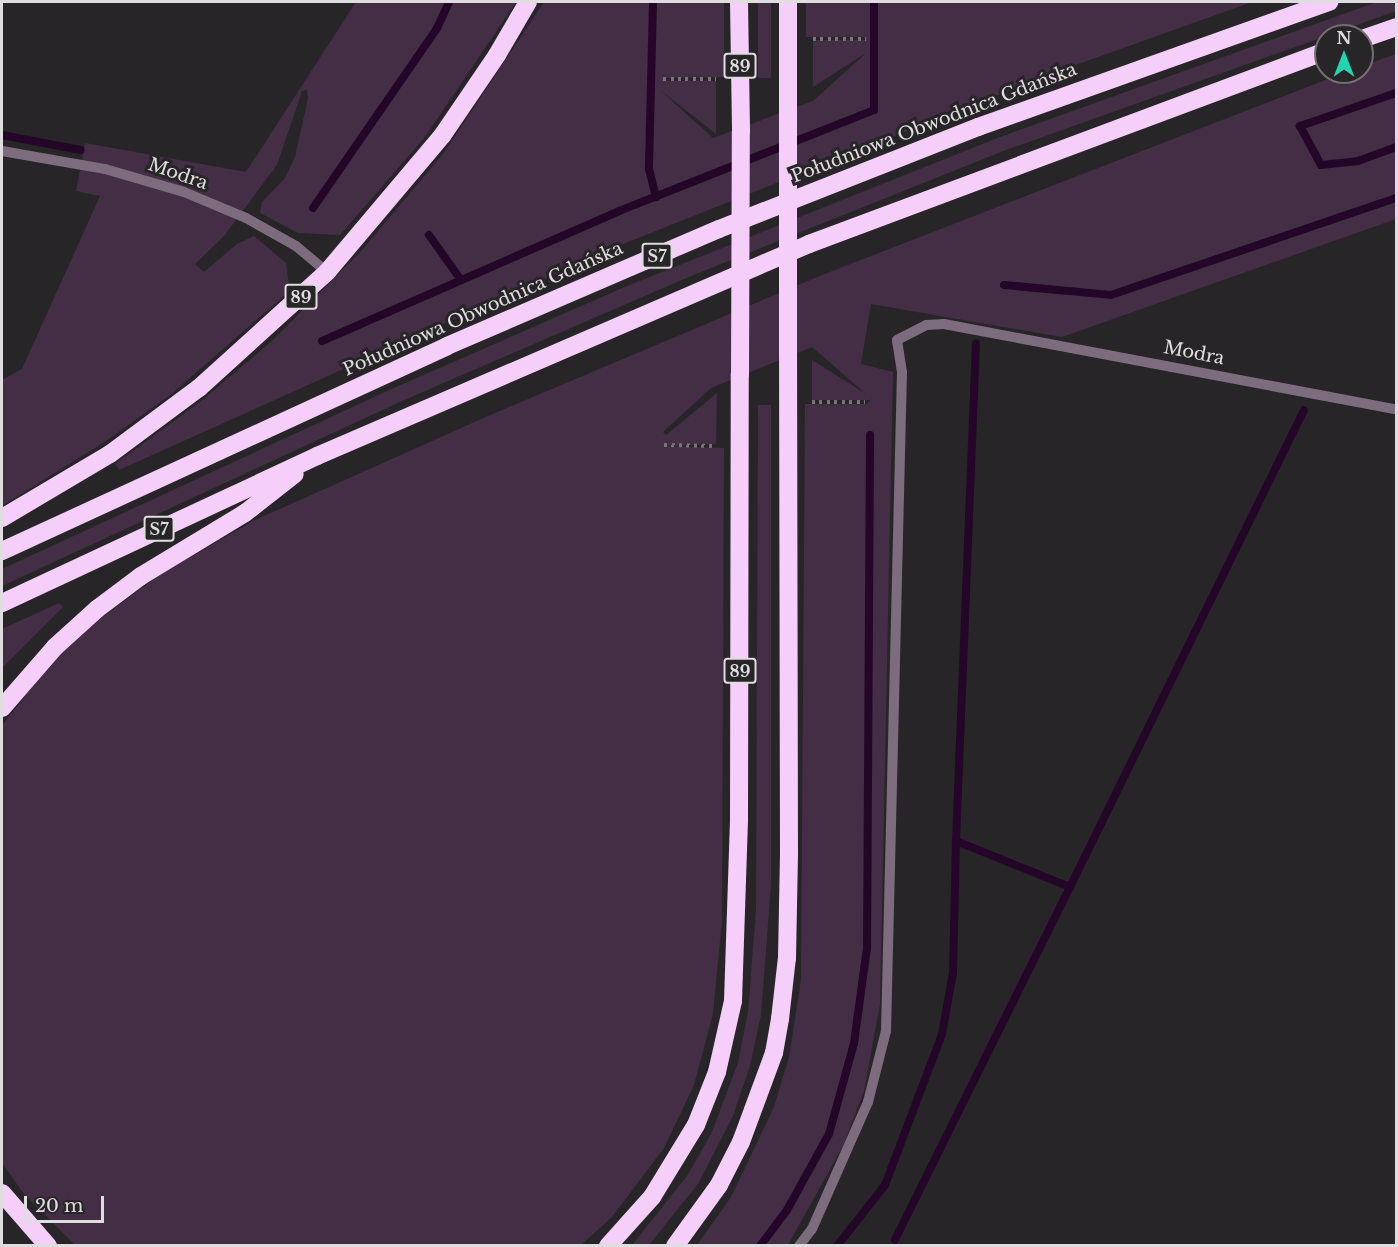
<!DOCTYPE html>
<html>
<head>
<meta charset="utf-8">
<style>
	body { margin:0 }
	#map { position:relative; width:1398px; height:1247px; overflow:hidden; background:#282528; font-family:"Libre Baskerville",serif }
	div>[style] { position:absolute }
	.green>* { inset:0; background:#432e45 }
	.stream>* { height:8px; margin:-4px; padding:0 4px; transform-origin:4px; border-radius:4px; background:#240728 }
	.path>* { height:4px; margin-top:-2px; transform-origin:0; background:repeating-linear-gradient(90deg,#777477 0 3px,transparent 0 7.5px) }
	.service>* { height:10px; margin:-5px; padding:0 5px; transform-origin:5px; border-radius:5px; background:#7c6c7d }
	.motorway>* { height:18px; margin:-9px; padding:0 9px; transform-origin:9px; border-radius:9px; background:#f5cef9 }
	.motorway-bridge>* { height:18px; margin:-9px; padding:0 9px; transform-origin:9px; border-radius:9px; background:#f5cef9 }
	span { translate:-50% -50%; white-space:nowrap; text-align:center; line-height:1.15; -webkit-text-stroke:6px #282528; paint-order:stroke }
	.shield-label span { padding:2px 4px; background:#282528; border:2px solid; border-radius:4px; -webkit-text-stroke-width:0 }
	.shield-label { font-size:16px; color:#e0dde0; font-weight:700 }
	.street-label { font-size:18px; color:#e0dde0 }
	.frame { position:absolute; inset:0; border:3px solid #e0dde0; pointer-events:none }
	.north { position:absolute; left:1314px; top:24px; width:60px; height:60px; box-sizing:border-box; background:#282528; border:2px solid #726f72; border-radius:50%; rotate:0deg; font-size:16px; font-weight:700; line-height:24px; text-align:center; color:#e0dde0 }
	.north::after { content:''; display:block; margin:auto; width:21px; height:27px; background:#20d5b0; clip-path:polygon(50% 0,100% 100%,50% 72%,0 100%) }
	.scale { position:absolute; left:24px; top:1196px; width:80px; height:27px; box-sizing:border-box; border:3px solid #e0dde0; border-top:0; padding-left:8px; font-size:18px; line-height:21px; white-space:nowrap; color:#e0dde0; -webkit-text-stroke:4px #282528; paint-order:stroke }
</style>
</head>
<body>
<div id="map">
	<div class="green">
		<div style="clip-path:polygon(356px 2px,516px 2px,425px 137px,340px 235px,298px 233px,260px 213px,262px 202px,285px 178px,295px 157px,308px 98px,307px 90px,302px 91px,277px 165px,224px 236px,195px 264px,204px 272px,237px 244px,254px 236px,286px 263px,289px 285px,285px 295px,169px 396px,106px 441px,2px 506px,2px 380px,22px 369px,100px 196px,76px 191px,85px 143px,246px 172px)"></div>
		<div style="clip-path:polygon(544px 2px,724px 2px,724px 77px,663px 78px,663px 81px,716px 81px,716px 134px,660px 90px,713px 138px,813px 101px,866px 53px,813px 87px,813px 40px,865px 40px,866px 37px,806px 37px,806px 2px,1252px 2px,1056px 72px,613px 248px,119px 470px,115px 464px,200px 402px,273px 340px,362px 250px,443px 154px)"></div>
		<div style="clip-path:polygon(758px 2px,771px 2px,771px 78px,758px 78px)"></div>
		<div style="clip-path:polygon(1377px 2px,1396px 2px,1396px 11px,1006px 150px,691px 276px,402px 401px,2px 586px,2px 569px,396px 387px,627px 286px,1000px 137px)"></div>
		<div style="clip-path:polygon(1396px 54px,1396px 219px,1062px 337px,871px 304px,861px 364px,893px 372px,880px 1004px,864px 1091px,843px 1146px,788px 1245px,697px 1245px,731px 1197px,774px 1107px,789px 1057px,801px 980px,805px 404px,867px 404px,870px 400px,812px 400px,812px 360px,866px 394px,812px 347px,711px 388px,663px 432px,666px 435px,717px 393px,716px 444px,664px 446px,724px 448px,722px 920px,713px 1014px,694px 1085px,664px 1148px,612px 1217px,581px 1245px,76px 1246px,24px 1194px,2px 1163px,2px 725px,57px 657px,92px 625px,158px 576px,253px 521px,488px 416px,822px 275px,1346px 72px,1362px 72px,1362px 66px)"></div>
		<div style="clip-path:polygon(758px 405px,771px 405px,771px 885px,761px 1015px,750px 1066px,733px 1116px,698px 1184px,649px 1245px,632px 1245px,687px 1176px,711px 1134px,738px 1063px,748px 1012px,756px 910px)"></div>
		<div style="clip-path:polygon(59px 603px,63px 607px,2px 668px,2px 629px)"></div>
	</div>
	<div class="stream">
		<div style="left:653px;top:2px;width:167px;rotate:91.4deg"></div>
		<div style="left:649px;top:169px;width:29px;rotate:76deg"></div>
		<div style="left:1396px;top:93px;width:102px;rotate:161deg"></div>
		<div style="left:1300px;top:126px;width:44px;rotate:61.7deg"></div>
		<div style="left:1321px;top:165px;width:37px;rotate:-6deg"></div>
		<div style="left:1358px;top:161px;width:40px;rotate:-20.2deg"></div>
		<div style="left:2px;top:135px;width:80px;rotate:10.8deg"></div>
		<div style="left:313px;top:208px;width:219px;rotate:-55.4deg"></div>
		<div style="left:437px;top:28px;width:29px;rotate:-65deg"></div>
		<div style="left:429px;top:235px;width:55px;rotate:54.6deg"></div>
		<div style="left:1004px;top:285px;width:107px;rotate:5.3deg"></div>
		<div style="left:1111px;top:295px;width:301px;rotate:-18.8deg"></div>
		<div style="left:322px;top:341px;width:324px;rotate:-23.6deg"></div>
		<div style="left:619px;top:211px;width:274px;rotate:-21.6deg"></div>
		<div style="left:874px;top:110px;width:108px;rotate:-90deg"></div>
		<div style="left:956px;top:841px;width:498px;rotate:-87.7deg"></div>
		<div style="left:1070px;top:887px;width:531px;rotate:-63.87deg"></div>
		<div style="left:760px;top:1246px;width:45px;rotate:-53.1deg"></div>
		<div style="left:787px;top:1210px;width:87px;rotate:-61.1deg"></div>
		<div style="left:829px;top:1134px;width:94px;rotate:-74.6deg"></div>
		<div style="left:854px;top:1043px;width:96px;rotate:-82.2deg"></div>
		<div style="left:867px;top:948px;width:513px;rotate:-89.66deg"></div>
		<div style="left:837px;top:1246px;width:78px;rotate:-51.8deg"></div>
		<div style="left:885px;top:1185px;width:161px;rotate:-69.3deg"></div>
		<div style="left:942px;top:1034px;width:62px;rotate:-79.8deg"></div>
		<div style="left:953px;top:973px;width:132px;rotate:-88.7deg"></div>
		<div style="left:956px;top:841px;width:123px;rotate:22deg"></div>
		<div style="left:1070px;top:887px;width:394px;rotate:116.4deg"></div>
	</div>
	<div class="path">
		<div style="left:813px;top:39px;width:53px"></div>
		<div style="left:663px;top:79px;width:53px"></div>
		<div style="left:812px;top:402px;width:53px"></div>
		<div style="left:664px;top:445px;width:51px;rotate:1.1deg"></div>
	</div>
	<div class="service">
		<div style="left:2px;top:151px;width:105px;rotate:9.9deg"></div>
		<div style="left:105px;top:169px;width:82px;rotate:16.2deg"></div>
		<div style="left:184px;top:192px;width:67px;rotate:22.8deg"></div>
		<div style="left:246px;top:218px;width:57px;rotate:29.2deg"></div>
		<div style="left:296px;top:246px;width:40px;rotate:40deg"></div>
		<div style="left:799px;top:1246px;width:21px;rotate:-53deg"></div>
		<div style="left:812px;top:1229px;width:139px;rotate:-66.2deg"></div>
		<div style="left:868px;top:1102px;width:73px;rotate:-75.8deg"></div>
		<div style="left:886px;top:1031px;width:659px;rotate:-88.61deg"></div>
		<div style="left:902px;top:372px;width:32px;rotate:-99deg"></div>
		<div style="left:897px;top:340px;width:33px;rotate:-27deg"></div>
		<div style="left:926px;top:325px;width:18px;rotate:-3deg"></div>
		<div style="left:944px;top:324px;width:460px;rotate:10.7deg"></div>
	</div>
	<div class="motorway">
		<div style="left:739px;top:2px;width:129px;rotate:89.1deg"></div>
		<div style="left:1362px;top:39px;width:36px;rotate:-19deg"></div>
		<div style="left:788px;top:112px;width:110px;rotate:-90deg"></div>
		<div style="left:2px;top:518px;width:126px;rotate:-30.7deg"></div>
		<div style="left:110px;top:454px;width:111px;rotate:-36.6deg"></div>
		<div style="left:199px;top:388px;width:173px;rotate:-42.2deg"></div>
		<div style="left:327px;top:272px;width:178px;rotate:-49.8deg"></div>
		<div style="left:442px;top:136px;width:98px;rotate:-55.8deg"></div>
		<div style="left:497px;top:55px;width:61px;rotate:-59.7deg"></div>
		<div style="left:2px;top:551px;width:490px;rotate:-24.7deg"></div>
		<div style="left:447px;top:346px;width:296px;rotate:-23.3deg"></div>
		<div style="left:719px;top:229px;width:278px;rotate:-21.5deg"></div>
		<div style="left:978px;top:127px;width:373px;rotate:-19.6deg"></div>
		<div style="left:2px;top:603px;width:348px;rotate:-25deg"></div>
		<div style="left:317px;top:456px;width:536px;rotate:-23.31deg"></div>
		<div style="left:809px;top:244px;width:552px;rotate:-20.47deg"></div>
		<div style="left:2px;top:708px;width:81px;rotate:-49deg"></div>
		<div style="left:55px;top:647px;width:57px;rotate:-42.1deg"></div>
		<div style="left:97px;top:609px;width:55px;rotate:-36.9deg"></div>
		<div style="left:141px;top:576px;width:122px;rotate:-31.2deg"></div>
		<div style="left:245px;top:513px;width:63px;rotate:-38deg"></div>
		<div style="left:2px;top:1193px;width:70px;rotate:49deg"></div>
		<div style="left:608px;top:1246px;width:66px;rotate:-48.1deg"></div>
		<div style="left:652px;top:1197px;width:84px;rotate:-58.6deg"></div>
		<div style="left:696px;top:1125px;width:57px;rotate:-68.4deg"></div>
		<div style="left:717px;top:1072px;width:73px;rotate:-77.3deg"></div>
		<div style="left:733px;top:1001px;width:181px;rotate:-88.1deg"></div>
		<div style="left:739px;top:820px;width:446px;rotate:-89.9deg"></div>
		<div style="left:675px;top:1246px;width:75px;rotate:-54.2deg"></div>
		<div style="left:719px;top:1185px;width:48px;rotate:-62.9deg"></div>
		<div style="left:741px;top:1142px;width:95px;rotate:-69.7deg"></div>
		<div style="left:774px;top:1053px;width:35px;rotate:-80deg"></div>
		<div style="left:780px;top:1019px;width:61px;rotate:-83.5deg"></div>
		<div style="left:787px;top:958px;width:104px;rotate:-88.9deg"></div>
		<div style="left:789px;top:854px;width:500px;rotate:-90.11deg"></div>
	</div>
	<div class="motorway-bridge">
		<div style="left:788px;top:112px;width:242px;rotate:90deg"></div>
		<div style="left:740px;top:374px;width:243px;rotate:-89.8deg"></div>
	</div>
	<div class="shield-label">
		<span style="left:740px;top:66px">89</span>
		<span style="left:657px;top:256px">S7</span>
		<span style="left:301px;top:297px">89</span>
		<span style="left:159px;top:529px">S7</span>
		<span style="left:740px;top:671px">89</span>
	</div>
	<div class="street-label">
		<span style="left:934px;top:123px;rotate:-21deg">Południowa Obwodnica Gdańska</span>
		<span style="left:178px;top:174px;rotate:19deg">Modra</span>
		<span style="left:483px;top:309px;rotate:-24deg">Południowa Obwodnica Gdańska</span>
		<span style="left:1194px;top:353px;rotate:11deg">Modra</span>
	</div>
	<div class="frame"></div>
	<div class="north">N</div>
	<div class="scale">20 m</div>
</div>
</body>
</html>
